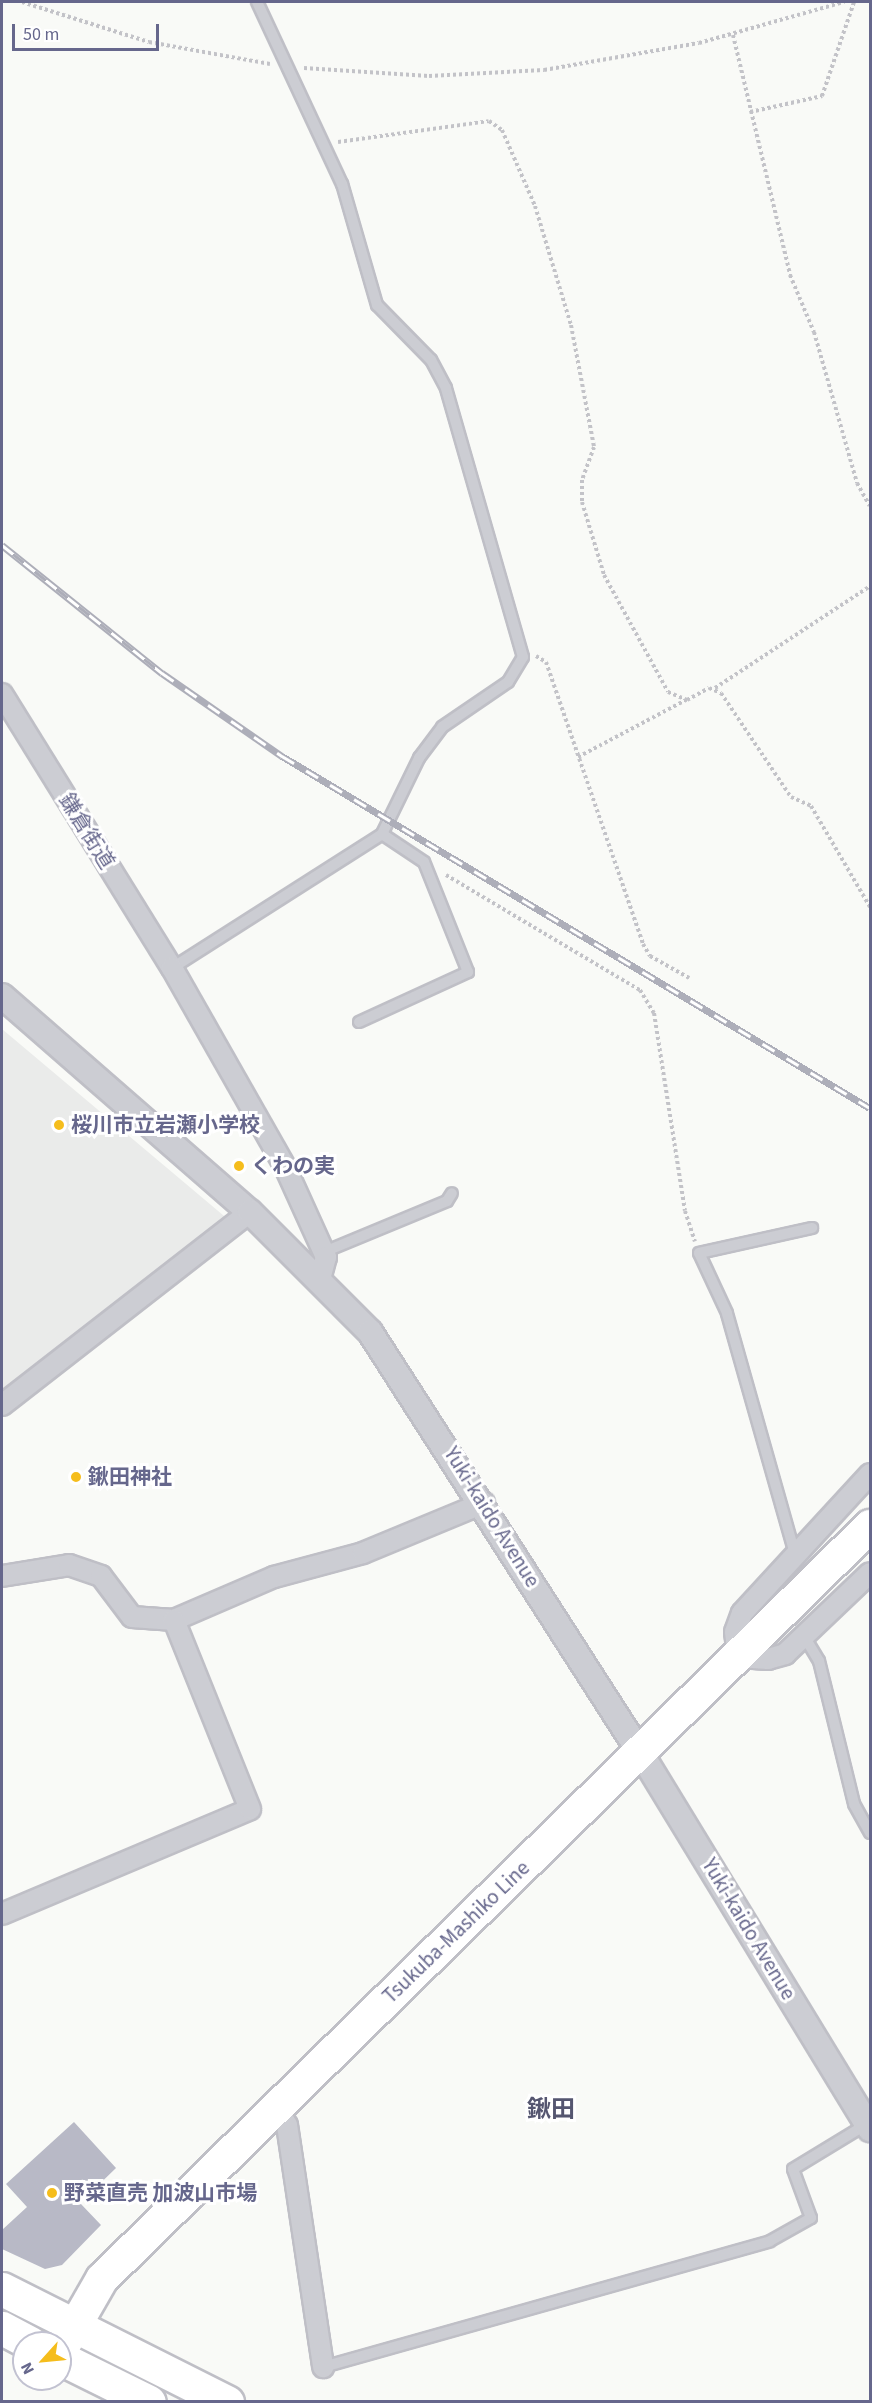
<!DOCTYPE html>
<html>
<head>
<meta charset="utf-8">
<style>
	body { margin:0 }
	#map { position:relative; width:872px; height:2403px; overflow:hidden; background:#f9faf7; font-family:"Source Sans 3","Noto Sans JP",sans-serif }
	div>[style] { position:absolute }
	.built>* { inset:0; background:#eaebea }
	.building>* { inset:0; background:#b8b9c6 }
	.path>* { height:4px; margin-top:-2px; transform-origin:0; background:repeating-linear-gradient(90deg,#c3c3c8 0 3px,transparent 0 6px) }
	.roads { filter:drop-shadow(2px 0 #bfbfc6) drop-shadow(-2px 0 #bfbfc6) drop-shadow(0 2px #bfbfc6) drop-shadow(0 -2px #bfbfc6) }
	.service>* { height:10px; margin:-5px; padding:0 5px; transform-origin:5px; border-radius:5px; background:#cccdd3 }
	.minor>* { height:20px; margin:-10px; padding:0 10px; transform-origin:10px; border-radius:10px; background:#cccdd3 }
	.tertiary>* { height:24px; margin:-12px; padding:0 12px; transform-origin:12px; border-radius:12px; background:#cccdd3 }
	.primary>* { height:32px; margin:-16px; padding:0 16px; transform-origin:16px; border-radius:16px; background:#fff }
	.trunk>* { height:33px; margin:-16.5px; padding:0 16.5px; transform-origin:16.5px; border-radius:16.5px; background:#fff }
	.rail>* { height:7px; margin-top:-3.5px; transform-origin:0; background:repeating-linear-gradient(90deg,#fff 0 14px,#adaeb9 0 28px); box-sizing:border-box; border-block:2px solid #adaeb9 }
	.dots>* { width:16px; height:16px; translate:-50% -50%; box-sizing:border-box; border:3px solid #fff; border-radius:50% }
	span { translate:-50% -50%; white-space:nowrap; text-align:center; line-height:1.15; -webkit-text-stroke:6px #fff; paint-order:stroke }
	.street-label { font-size:21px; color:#66678c }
	.poi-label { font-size:21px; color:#66678c; font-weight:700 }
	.left { translate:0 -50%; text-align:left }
	.quarter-label { font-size:24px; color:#555670; font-weight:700 }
	.frame { position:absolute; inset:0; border:3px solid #66678c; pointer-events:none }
	.north { position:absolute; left:12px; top:2331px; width:60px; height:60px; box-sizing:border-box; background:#fff; border:2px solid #c2c2d1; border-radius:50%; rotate:243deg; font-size:16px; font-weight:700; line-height:24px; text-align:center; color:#66678c }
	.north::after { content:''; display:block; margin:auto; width:21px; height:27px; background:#f5bd1c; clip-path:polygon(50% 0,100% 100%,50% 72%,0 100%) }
	.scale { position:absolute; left:12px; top:24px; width:147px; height:27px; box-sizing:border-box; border:3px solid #66678c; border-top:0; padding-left:8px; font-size:18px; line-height:21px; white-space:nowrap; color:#66678c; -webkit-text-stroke:4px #fff; paint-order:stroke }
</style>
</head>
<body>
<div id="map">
	<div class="built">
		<div style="clip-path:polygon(2px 1029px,230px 1221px,2px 1394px)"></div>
	</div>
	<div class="building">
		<div style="clip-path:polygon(74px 2122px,116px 2168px,80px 2203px,101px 2225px,62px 2265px,45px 2269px,2px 2249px,2px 2230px,27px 2207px,6px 2184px)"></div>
	</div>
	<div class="path">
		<div style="left:22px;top:2px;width:133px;rotate:17.5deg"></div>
		<div style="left:149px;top:42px;width:123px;rotate:10.3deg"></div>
		<div style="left:733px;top:35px;width:247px;rotate:76.6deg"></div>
		<div style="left:790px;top:275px;width:62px;rotate:67.2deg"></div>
		<div style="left:814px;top:332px;width:157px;rotate:74.1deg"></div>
		<div style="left:857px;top:483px;width:26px;rotate:61deg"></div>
		<div style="left:304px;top:68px;width:125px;rotate:3.7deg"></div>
		<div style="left:429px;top:76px;width:115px;rotate:-3deg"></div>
		<div style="left:544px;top:70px;width:157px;rotate:-9.9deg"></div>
		<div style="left:699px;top:43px;width:151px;rotate:-15.8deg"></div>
		<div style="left:750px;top:112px;width:74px;rotate:-12.5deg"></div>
		<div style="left:822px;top:96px;width:99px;rotate:-71.2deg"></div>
		<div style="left:338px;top:142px;width:152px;rotate:-7.9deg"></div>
		<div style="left:489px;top:121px;width:16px;rotate:35deg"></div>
		<div style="left:502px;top:130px;width:83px;rotate:66.5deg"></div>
		<div style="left:535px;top:206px;width:124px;rotate:73.2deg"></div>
		<div style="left:571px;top:325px;width:124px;rotate:79.3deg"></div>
		<div style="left:594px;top:447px;width:35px;rotate:110deg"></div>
		<div style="left:582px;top:480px;width:22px;rotate:90deg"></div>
		<div style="left:582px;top:502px;width:76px;rotate:73.2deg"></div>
		<div style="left:604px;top:575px;width:133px;rotate:61.3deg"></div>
		<div style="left:668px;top:692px;width:21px;rotate:23deg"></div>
		<div style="left:687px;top:700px;width:25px;rotate:-29deg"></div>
		<div style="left:709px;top:688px;width:13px;rotate:23deg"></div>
		<div style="left:721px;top:693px;width:125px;rotate:56.1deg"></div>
		<div style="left:791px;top:797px;width:22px;rotate:24deg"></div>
		<div style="left:811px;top:806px;width:117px;rotate:59.7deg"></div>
		<div style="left:536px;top:656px;width:12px;rotate:31deg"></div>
		<div style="left:546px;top:662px;width:298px;rotate:71deg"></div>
		<div style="left:643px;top:944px;width:14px;rotate:60deg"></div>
		<div style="left:650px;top:956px;width:45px;rotate:29.4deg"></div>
		<div style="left:715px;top:688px;width:186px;rotate:-33.3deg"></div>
		<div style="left:578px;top:757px;width:122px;rotate:-27.8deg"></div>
		<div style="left:446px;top:875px;width:226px;rotate:30.7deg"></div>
		<div style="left:640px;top:990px;width:27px;rotate:59deg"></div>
		<div style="left:654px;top:1013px;width:200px;rotate:81.1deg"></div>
		<div style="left:685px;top:1211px;width:32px;rotate:72deg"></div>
	</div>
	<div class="roads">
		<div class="service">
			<div style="left:172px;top:968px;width:249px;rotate:-32.5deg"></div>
			<div style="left:382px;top:834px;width:85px;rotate:-64deg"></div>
			<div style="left:419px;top:758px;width:39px;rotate:-53deg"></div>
			<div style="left:442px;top:727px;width:80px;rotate:-34.3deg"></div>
			<div style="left:508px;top:682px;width:29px;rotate:-59deg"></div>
			<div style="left:523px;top:657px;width:280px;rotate:-106deg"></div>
			<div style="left:446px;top:388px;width:32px;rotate:-118deg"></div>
			<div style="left:431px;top:360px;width:77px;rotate:-134.5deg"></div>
			<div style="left:377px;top:305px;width:126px;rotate:-106.1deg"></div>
			<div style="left:342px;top:184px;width:201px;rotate:-115deg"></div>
			<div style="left:359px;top:1022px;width:120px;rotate:-24.6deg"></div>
			<div style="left:468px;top:972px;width:118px;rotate:-111.8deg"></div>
			<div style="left:424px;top:862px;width:50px;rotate:-146.3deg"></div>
			<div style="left:324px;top:1252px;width:133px;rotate:-22.5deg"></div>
			<div style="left:447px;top:1201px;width:9px;rotate:-58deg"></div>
			<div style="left:795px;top:1554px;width:250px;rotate:-105.8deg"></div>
			<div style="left:727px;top:1313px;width:66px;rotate:-115deg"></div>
			<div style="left:699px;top:1253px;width:116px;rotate:-12.5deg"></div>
			<div style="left:804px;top:1636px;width:29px;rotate:59deg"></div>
			<div style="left:819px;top:1661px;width:147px;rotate:76.2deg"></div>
			<div style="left:854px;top:1804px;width:33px;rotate:61deg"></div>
			<div style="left:323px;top:2367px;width:464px;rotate:-15.7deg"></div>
			<div style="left:770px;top:2241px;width:47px;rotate:-29.3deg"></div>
			<div style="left:811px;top:2218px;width:52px;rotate:-110.2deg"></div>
			<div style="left:793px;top:2169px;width:87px;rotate:-31.3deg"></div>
		</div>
		<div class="minor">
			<div style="left:2px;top:694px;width:322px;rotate:58.2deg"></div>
			<div style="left:172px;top:968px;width:231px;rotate:60.4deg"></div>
			<div style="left:286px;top:1169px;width:97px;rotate:65.6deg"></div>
			<div style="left:326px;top:1257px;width:24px;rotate:105deg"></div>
			<div style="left:2px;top:1405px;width:314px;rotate:-37.9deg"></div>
			<div style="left:870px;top:1474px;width:189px;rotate:132.6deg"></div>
			<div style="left:742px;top:1613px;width:20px;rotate:110deg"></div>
			<div style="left:735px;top:1632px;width:25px;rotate:83deg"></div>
			<div style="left:738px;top:1657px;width:30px;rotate:4deg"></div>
			<div style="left:768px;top:1659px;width:18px;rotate:-16deg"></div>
			<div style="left:785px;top:1654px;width:117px;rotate:-43.6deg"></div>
			<div style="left:2px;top:1576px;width:68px;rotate:-9.3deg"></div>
			<div style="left:69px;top:1565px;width:34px;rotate:19deg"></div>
			<div style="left:101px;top:1576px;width:51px;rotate:52.9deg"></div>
			<div style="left:132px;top:1617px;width:42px;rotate:4.1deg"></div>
			<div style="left:174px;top:1620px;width:109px;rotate:-23.3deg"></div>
			<div style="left:274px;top:1577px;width:92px;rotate:-15.1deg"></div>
			<div style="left:363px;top:1553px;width:131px;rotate:-22.5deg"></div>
			<div style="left:2px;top:1914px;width:269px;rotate:-22.9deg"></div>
			<div style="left:250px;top:1809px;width:204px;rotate:-111.9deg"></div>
			<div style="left:277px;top:2108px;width:20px;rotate:60deg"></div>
			<div style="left:287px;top:2125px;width:245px;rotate:81.5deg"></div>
		</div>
		<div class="tertiary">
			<div style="left:2px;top:996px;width:329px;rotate:41.1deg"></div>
			<div style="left:250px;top:1212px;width:170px;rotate:45deg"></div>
			<div style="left:370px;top:1332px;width:499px;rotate:57.3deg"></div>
			<div style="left:640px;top:1752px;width:442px;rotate:58.6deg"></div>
		</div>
		<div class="primary">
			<div style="left:60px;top:2352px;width:84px;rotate:-60.1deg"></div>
			<div style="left:102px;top:2279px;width:1076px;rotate:-44.43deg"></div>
		</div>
		<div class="trunk">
			<div style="left:2px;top:2289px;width:252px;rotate:26.7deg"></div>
			<div style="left:2px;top:2328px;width:32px;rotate:28deg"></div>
			<div style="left:60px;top:2358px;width:99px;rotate:26.3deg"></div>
		</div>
	</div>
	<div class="rail">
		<div style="left:2px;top:545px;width:205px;rotate:38.7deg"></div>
		<div style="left:162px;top:673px;width:146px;rotate:34.7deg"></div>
		<div style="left:282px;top:756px;width:685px;rotate:30.91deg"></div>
	</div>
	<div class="dots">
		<div style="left:59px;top:1125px;background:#f5bd1c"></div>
		<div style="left:239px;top:1166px;background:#f5bd1c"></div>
		<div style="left:76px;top:1477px;background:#f5bd1c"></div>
		<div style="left:52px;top:2193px;background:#f5bd1c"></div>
	</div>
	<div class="street-label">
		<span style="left:87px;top:831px;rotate:58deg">鎌倉街道</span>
		<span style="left:492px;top:1517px;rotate:58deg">Yuki-kaido Avenue</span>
		<span style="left:749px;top:1929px;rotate:59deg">Yuki-kaido Avenue</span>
		<span style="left:456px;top:1932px;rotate:-44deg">Tsukuba-Mashiko Line</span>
	</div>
	<div class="poi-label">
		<span class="left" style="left:71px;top:1125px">桜川市立岩瀬小学校</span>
		<span class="left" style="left:251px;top:1166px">くわの実</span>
		<span class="left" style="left:88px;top:1477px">鍬田神社</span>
		<span class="left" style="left:64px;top:2193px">野菜直売 加波山市場</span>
	</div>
	<div class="quarter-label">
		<span style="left:551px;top:2110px">鍬田</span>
	</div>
	<div class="frame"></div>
	<div class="north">N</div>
	<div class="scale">50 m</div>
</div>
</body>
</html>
